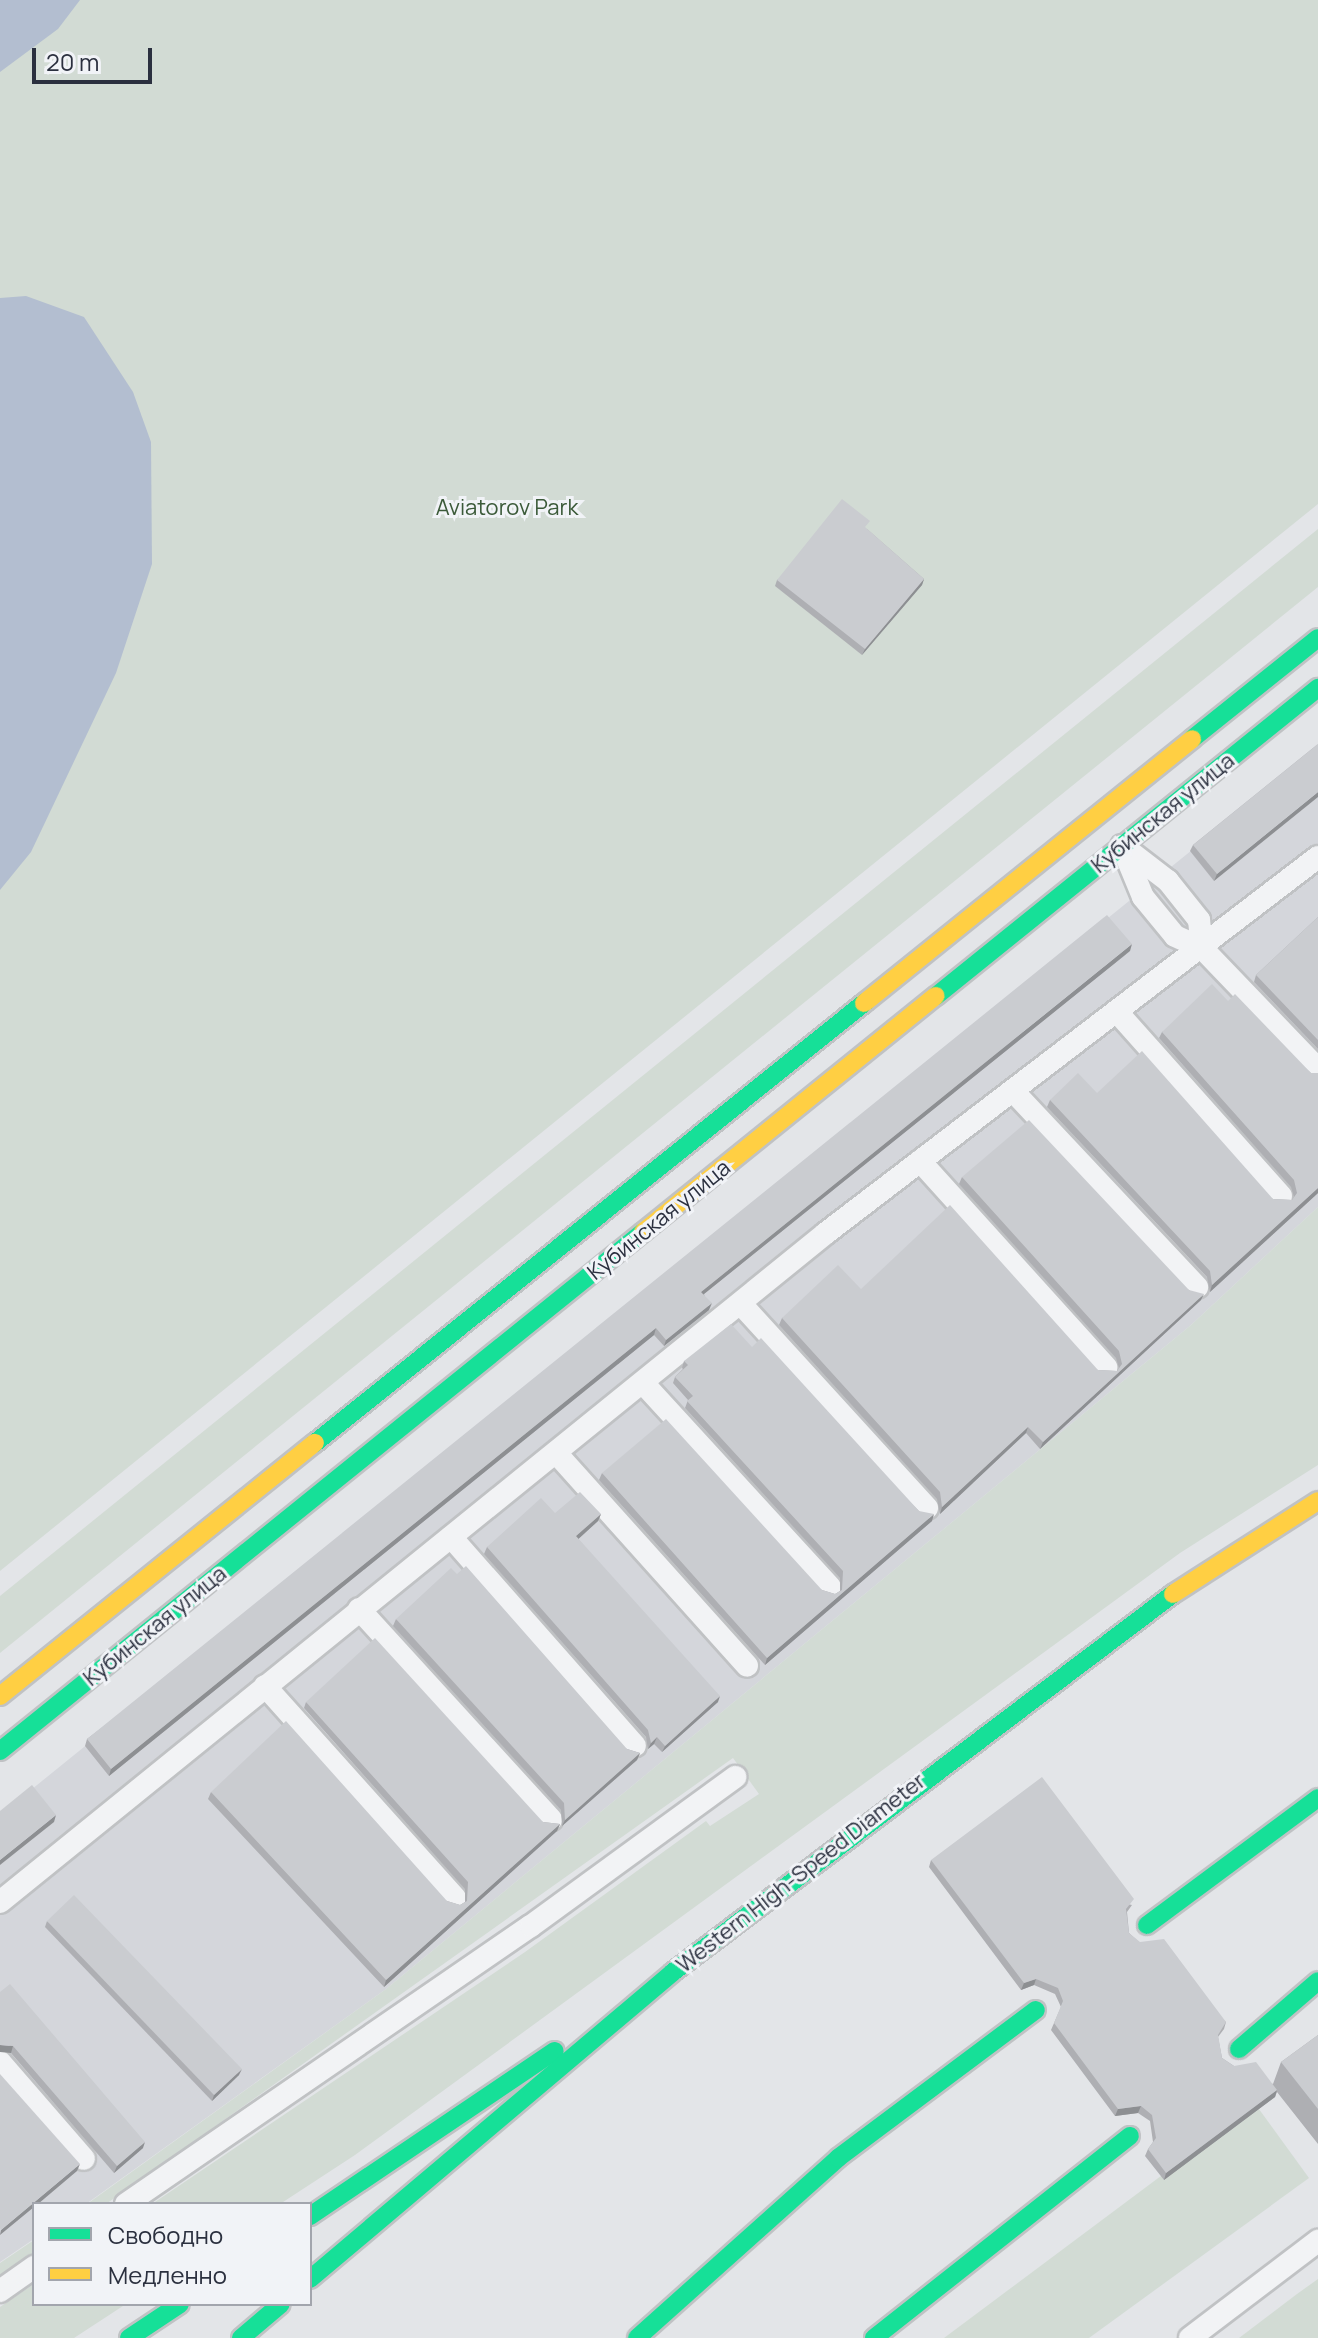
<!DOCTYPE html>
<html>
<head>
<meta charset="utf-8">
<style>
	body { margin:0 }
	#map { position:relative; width:1318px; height:2338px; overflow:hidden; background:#e3e5e8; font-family:Manrope,sans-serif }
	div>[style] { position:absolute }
	.built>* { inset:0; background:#d4d6db }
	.green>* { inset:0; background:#d2dbd4 }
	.water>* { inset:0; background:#b3bed0 }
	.roads { filter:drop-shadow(2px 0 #c0c2c4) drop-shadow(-2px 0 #c0c2c4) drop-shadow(0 2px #c0c2c4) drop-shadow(0 -2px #c0c2c4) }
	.lane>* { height:22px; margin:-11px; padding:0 11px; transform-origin:11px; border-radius:11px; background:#f2f3f5 }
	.fast>* { height:18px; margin:-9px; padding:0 9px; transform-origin:9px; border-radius:9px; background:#16e098 }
	.slow>* { height:18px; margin:-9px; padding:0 9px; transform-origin:9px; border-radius:9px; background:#ffcf43 }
	.wall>* { inset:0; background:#aeafb3 }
	.shaded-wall>* { inset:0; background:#8d8f92 }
	.building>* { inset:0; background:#caccd0 }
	span { translate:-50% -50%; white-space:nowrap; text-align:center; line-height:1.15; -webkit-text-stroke:6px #f1f3f7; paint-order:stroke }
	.park-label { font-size:22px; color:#3b5a39 }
	.street-label { font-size:22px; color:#2b303f }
	.legend { position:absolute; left:32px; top:2202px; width:280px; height:104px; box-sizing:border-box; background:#f1f3f7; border:2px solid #a2a5ad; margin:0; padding:10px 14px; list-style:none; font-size:24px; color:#2b303f }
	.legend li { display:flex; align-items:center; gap:16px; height:40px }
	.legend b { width:40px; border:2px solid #a2a5ad }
	.scale { position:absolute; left:32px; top:48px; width:120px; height:36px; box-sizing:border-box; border:4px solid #2b303f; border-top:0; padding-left:10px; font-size:24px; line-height:28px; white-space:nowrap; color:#2b303f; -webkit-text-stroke:6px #f1f3f7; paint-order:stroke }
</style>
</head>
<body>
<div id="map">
	<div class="built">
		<div style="clip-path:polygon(1318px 748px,1318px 1207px,1191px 1325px,386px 1989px,86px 2204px,34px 2204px,34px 2239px,0 2262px,0 1815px)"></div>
	</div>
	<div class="green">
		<div style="clip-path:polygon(0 0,1318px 0,1318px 504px,0 1571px)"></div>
		<div style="clip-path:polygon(1318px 529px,1318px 587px,0 1653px,0 1596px)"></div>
		<div style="clip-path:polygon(1318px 1207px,1318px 1465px,1180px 1553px,355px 2155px,280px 2204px,152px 2204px,525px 1952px,706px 1821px,710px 1826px,759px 1794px,733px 1758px,106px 2204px,87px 2204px,386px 1989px,1191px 1325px)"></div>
		<div style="clip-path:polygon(1256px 2105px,1309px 2178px,1089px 2338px,944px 2338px)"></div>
		<div style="clip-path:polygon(34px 2240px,34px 2254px,0 2277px,0 2263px)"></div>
		<div style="clip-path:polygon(1318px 2279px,1318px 2338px,1239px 2338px,1297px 2294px)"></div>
		<div style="clip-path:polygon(34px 2284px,34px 2304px,126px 2304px,74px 2338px,0 2338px,0 2307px)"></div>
	</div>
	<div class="water">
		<div style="clip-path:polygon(0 0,80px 0,58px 29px,0 72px)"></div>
		<div style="clip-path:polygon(26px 296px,84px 317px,133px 392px,151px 442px,152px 564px,116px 673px,31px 852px,0 890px,0 298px)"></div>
	</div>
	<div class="roads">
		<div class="lane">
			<div style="left:1122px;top:846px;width:55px;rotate:67.6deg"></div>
			<div style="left:1143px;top:897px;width:50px;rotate:50.6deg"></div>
			<div style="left:1175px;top:936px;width:30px;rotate:24deg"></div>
			<div style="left:1202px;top:948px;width:168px;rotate:46.2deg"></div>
			<div style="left:1125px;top:848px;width:54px;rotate:37.5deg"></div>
			<div style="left:1168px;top:881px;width:50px;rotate:51.5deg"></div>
			<div style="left:1199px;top:920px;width:28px;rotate:84deg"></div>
			<div style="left:1118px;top:1013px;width:245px;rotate:48.3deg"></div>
			<div style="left:1013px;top:1091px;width:269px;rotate:46.8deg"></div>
			<div style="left:920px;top:1161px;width:278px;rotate:47.9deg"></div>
			<div style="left:741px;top:1304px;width:276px;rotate:47.6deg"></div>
			<div style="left:644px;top:1384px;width:275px;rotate:47.5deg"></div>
			<div style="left:558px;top:1455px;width:283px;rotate:48.1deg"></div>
			<div style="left:451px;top:1537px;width:278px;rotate:48.6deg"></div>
			<div style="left:359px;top:1609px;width:285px;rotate:47.6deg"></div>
			<div style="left:265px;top:1686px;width:285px;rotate:48.1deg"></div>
			<div style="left:0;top:1902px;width:1063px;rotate:-39deg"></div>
			<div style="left:826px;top:1233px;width:619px;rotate:-37.39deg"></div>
			<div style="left:0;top:2062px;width:128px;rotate:49.1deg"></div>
			<div style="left:126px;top:2204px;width:491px;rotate:-34.5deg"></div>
			<div style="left:531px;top:1926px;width:253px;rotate:-36.1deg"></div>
			<div style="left:0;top:2291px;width:42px;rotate:-35.2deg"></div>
			<div style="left:1190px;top:2338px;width:161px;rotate:-37.2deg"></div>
		</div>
		<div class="fast">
			<div style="left:1192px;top:739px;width:161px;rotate:-38.7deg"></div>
			<div style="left:936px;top:996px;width:491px;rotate:-38.9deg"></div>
			<div style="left:315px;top:1443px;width:704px;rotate:-38.71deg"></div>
			<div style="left:0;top:1751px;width:826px;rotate:-38.91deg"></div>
			<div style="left:1147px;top:1925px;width:213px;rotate:-36.6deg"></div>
			<div style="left:1239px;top:2049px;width:104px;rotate:-40.7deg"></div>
			<div style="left:310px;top:2216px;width:295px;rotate:-34deg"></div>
			<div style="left:310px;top:2279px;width:475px;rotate:-40.2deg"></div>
			<div style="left:673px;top:1972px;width:627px;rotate:-37.09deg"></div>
			<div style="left:129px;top:2338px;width:61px;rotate:-33.7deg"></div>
			<div style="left:241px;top:2338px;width:52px;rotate:-40.4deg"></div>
			<div style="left:637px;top:2338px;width:270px;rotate:-41.8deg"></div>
			<div style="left:838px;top:2158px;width:247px;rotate:-36.8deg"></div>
			<div style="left:874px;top:2338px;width:326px;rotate:-38.3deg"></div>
		</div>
		<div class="slow">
			<div style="left:864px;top:1003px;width:421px;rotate:-38.8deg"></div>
			<div style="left:643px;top:1232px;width:376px;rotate:-38.9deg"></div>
			<div style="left:1173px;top:1594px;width:172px;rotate:-32.7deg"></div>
			<div style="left:0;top:1696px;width:404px;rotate:-38.8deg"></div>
		</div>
	</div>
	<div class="wall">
		<div style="clip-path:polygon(867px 529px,924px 579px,922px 585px,862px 655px,775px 586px,777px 580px)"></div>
		<div style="clip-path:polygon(1318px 744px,1214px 881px,1190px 851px,1193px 845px)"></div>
		<div style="clip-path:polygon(1318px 917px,1318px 1049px,1254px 982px,1256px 975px)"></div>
		<div style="clip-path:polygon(1130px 951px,704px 1294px,709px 1310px,664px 1346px,654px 1335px,109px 1776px,85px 1746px,87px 1739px)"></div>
		<div style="clip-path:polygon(1228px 1001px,1311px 1073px,1318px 1073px,1318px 1193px,1210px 1292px,1207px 1277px,1047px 1107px,1050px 1100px,1097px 1093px,1273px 1199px,1292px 1200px,1294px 1197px,1291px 1187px,1159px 1038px,1162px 1032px)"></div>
		<div style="clip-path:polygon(962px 1177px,1189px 1290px,1201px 1300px,1040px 1449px,1026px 1433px,940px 1514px,937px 1499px,779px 1325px,782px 1318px,861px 1289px,1098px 1370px,1117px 1371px,1119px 1368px,1116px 1358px,959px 1184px)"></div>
		<div style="clip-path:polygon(752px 1347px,919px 1511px,932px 1521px,765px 1665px,599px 1480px,602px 1473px,822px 1590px,835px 1594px,840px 1591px,840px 1578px,685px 1408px,688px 1400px,673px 1383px,675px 1377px,683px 1369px,682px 1368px,684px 1361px)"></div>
		<div style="clip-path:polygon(601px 1514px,598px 1521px,578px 1539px,718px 1702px,662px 1752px,654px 1744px,648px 1749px,646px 1737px,484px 1554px,487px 1547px)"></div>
		<div style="clip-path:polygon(396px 1619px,627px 1749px,640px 1753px,637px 1760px,562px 1826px,561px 1810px,393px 1626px)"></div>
		<div style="clip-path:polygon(306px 1702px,543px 1822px,560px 1824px,557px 1831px,384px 1987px,208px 1799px,211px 1792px,447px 1901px,460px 1905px,465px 1902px,465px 1889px,304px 1708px)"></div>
		<div style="clip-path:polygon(931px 1860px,1132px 1905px,1127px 1912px,1129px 1933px,1226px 2022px,1224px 2029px,1218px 2037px,1222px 2058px,1234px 2066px,1273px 2084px,1281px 2062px,1318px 2035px,1318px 2144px,1277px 2092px,1275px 2097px,1164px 2180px,1145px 2156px,1148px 2149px,1153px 2142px,1150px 2121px,1138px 2113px,1115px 2116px,1051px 2030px,1061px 2007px,1055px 1994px,1034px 1985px,1021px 1990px,929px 1867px)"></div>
		<div style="clip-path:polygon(47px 1921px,239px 2075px,212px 2101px,45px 1927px)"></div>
		<div style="clip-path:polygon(0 1992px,143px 2148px,114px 2173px,11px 2053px)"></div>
	</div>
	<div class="shaded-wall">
		<div style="clip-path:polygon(924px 579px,922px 585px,862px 655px,865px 649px)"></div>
		<div style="clip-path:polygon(1318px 792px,1318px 797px,1214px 881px,1217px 874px)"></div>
		<div style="clip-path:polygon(1132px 944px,1130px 951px,699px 1298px,701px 1292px)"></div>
		<div style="clip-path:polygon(1318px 1188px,1318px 1193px,1210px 1292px,1212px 1285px)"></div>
		<div style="clip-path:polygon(1204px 1294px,1201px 1300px,1040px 1449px,1043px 1442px)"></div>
		<div style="clip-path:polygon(712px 1303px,709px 1310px,664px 1346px,666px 1340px)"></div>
		<div style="clip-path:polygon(656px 1328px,654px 1335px,109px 1776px,111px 1769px)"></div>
		<div style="clip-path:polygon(1028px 1427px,1026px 1433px,940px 1514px,942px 1507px)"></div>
		<div style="clip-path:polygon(601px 1514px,598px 1521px,574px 1543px,576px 1536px)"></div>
		<div style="clip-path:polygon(934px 1514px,932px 1521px,765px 1665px,767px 1658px)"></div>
		<div style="clip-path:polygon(720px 1696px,718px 1702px,662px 1752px,665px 1746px)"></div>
		<div style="clip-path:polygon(657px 1737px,654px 1744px,648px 1749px,651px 1743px)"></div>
		<div style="clip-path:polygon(640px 1753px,637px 1760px,562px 1826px,565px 1820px)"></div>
		<div style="clip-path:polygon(56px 1815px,54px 1822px,0 1865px,0 1860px)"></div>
		<div style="clip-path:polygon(560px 1824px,557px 1831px,384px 1987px,386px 1980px)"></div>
		<div style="clip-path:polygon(1036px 1979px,1034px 1985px,1021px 1990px,1024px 1983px)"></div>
		<div style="clip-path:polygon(0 2045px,13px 2046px,11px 2053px,0 2052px)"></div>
		<div style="clip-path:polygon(242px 2069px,239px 2075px,212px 2101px,214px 2095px)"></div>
		<div style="clip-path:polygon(1277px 2090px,1275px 2097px,1164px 2180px,1166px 2173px)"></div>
		<div style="clip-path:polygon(1141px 2106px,1138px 2113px,1115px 2116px,1118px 2109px)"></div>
		<div style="clip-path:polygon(145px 2142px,143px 2148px,114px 2173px,117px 2166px)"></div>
		<div style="clip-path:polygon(80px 2164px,77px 2171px,38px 2204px,34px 2204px,34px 2207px,0 2235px,1px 2230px)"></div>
	</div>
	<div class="building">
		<div style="clip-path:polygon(842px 499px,870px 521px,865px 527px,924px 579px,865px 649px,777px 580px)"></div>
		<div style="clip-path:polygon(1318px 744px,1318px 792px,1217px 874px,1193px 845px)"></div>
		<div style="clip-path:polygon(1107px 915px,1132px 944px,701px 1292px,712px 1303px,666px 1340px,656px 1328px,111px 1769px,87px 1739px)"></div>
		<div style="clip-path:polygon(1318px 917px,1318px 1040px,1256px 975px)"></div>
		<div style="clip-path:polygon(1212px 984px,1228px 1001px,1235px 994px,1311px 1073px,1318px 1073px,1318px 1188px,1212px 1285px,1210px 1271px,1050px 1100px,1078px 1073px,1097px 1093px,1142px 1051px,1273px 1199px,1292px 1200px,1297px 1193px,1294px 1180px,1162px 1032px)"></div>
		<div style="clip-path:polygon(1029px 1120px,1189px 1290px,1204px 1294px,1043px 1442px,1028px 1427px,942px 1507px,940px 1492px,782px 1318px,838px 1265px,861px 1289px,950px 1205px,1098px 1370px,1117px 1371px,1122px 1364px,1119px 1351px,962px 1177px)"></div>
		<div style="clip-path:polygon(731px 1324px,752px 1347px,761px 1338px,919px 1511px,934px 1514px,767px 1658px,602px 1473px,666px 1419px,822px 1590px,835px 1594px,842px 1590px,843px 1571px,687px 1401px,693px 1396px,675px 1377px,688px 1365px,684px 1361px)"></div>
		<div style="clip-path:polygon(580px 1492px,601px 1514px,576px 1536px,720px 1696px,665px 1746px,657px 1737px,651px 1743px,648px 1730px,487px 1547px,541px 1498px,555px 1513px)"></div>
		<div style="clip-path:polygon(466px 1566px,627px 1749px,640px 1753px,565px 1820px,564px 1803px,396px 1619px,451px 1568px,457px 1574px)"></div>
		<div style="clip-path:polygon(375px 1638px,543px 1822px,560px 1824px,386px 1980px,211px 1792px,286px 1721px,447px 1901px,460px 1905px,467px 1901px,468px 1882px,306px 1702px)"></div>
		<div style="clip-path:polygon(1042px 1777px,1134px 1899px,1126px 1909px,1129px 1933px,1140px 1942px,1164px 1939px,1226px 2022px,1218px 2035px,1222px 2058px,1234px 2066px,1256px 2062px,1277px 2090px,1166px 2173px,1148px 2149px,1156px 2138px,1152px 2115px,1141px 2106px,1118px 2109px,1054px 2023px,1063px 2001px,1058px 1988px,1036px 1979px,1024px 1983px,931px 1860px)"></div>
		<div style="clip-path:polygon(32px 1785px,56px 1815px,0 1860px,0 1811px)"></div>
		<div style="clip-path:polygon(74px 1895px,242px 2069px,214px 2095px,47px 1921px)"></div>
		<div style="clip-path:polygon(10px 1984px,145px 2142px,117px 2166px,13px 2046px,0 2045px,0 1992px)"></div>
		<div style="clip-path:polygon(1318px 2035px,1318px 2109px,1281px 2062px)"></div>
		<div style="clip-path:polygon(0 2074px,80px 2164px,1px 2230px,0 2228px)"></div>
	</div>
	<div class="park-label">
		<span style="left:507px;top:508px">Aviatorov Park</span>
	</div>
	<div class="street-label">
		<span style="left:1163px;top:813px;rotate:-39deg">Кубинская улица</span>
		<span style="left:659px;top:1220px;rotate:-39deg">Кубинская улица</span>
		<span style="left:155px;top:1626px;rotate:-39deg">Кубинская улица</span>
		<span style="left:801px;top:1873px;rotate:-38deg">Western High-Speed Diameter</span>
	</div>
	<ul class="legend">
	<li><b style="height:10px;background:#16e098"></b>Свободно</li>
	<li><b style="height:10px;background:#ffcf43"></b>Медленно</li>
	</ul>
	<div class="scale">20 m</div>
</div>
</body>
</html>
